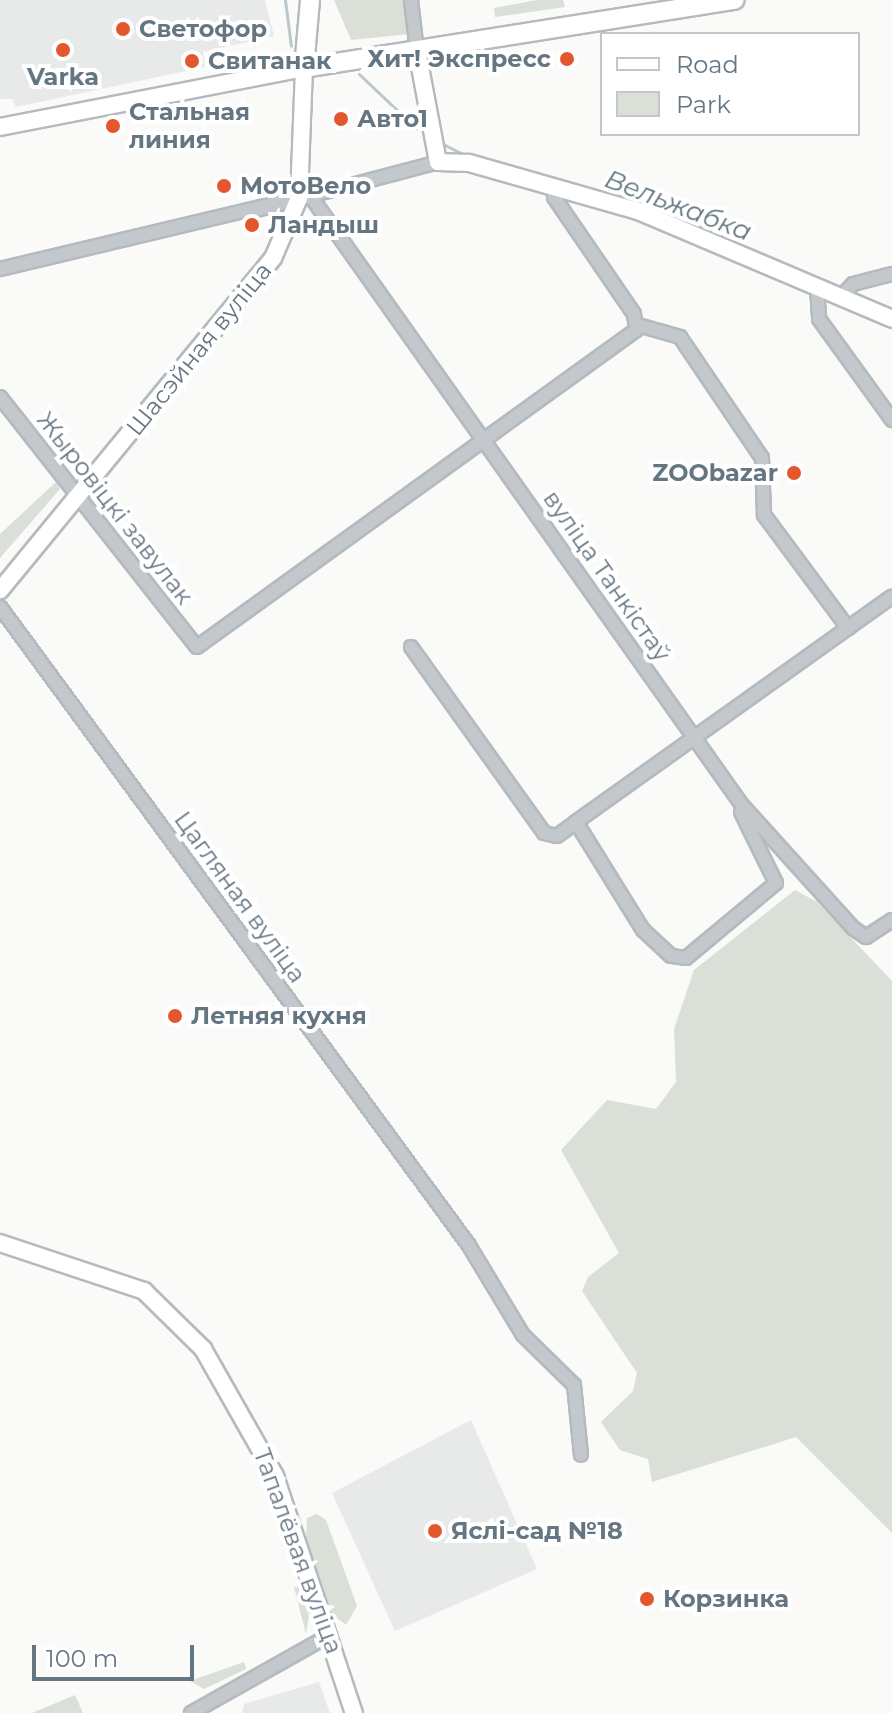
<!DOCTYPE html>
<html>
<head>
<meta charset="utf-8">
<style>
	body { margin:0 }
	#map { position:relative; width:892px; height:1713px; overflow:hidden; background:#fafaf8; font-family:Montserrat,sans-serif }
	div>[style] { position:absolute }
	.built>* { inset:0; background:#e8e9e9 }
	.green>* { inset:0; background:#dadfd7 }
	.stream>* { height:3px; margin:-1.5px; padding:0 1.5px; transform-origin:1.5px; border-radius:1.5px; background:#bbc7cb }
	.roads { filter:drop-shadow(2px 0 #b5babe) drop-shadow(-2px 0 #b5babe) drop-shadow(0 2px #b5babe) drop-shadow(0 -2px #b5babe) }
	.minor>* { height:12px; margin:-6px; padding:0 6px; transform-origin:6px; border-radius:6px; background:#c3c8cc }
	.major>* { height:16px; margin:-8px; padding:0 8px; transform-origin:8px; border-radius:8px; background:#fff }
	.highway>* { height:18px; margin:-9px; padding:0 9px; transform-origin:9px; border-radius:9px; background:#fff }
	.dots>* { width:22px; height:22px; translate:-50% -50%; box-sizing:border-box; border:4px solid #fff; border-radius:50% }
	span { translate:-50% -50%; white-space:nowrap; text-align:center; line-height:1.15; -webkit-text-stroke:8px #fff; paint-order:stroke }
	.poi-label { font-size:24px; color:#657683; font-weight:700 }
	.left { translate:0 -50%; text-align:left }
	.right { translate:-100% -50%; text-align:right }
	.street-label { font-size:24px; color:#657683 }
	.water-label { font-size:26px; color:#60757c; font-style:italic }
	.legend { position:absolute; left:600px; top:32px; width:260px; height:104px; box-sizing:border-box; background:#fff; border:2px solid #c1c8cd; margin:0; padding:10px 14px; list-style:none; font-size:24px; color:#657683 }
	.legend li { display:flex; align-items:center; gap:16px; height:40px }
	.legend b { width:40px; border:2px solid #c1c8cd }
	.scale { position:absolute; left:32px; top:1645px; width:162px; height:36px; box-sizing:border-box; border:4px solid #657683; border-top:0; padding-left:10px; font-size:24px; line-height:28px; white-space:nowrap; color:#657683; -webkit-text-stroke:6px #fff; paint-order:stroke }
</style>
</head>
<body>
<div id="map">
	<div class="built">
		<div style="clip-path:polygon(0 0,265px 0,274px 36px,203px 52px,205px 67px,16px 107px,12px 99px,0 99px)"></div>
		<div style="clip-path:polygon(471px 1420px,537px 1569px,395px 1631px,332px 1493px)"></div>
		<div style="clip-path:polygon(319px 1682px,330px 1713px,242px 1713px,244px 1704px)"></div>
	</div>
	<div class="green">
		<div style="clip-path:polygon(334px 0,404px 0,410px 34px,351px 40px)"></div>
		<div style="clip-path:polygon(537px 0,563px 0,565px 7px,495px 17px,494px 8px)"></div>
		<div style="clip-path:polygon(56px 482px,60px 489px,0 558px,0 534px)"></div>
		<div style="clip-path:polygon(795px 890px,817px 902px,892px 981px,892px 1533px,796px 1437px,652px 1482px,648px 1459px,620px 1450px,601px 1422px,633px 1391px,637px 1373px,582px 1291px,588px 1277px,619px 1253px,561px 1150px,607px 1100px,656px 1109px,676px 1082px,674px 1029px,694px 970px)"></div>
		<div style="clip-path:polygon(317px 1514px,326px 1520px,357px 1606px,346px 1625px,330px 1613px,306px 1538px,307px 1518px)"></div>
		<div style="clip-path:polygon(294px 1587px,302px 1587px,310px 1610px,306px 1634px)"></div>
		<div style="clip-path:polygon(244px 1662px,246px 1669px,204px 1689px,190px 1681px)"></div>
		<div style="clip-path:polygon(75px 1695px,83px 1713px,32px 1713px)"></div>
	</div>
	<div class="stream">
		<div style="left:285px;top:0;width:46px;rotate:82.6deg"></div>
		<div style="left:359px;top:74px;width:79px;rotate:43.5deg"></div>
		<div style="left:443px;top:144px;width:27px;rotate:27deg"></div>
		<div style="left:710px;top:233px;width:36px;rotate:23deg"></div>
		<div style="left:879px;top:305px;width:13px;rotate:18deg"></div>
	</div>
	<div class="roads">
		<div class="minor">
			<div style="left:411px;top:0;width:51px;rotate:83.3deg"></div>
			<div style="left:309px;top:194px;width:749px;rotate:54.68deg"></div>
			<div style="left:742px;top:805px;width:166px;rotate:47.9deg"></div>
			<div style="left:853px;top:928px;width:16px;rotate:35deg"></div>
			<div style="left:866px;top:937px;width:31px;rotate:-33deg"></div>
			<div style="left:253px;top:211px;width:191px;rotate:-14.8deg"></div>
			<div style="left:0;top:269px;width:307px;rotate:-13.4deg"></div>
			<div style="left:817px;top:288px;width:31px;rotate:86deg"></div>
			<div style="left:819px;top:319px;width:125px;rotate:54.1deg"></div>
			<div style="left:840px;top:298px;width:19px;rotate:-47deg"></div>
			<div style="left:853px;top:284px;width:40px;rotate:-14.4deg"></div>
			<div style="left:638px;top:325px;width:44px;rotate:15.9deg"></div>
			<div style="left:680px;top:337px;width:146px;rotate:55.9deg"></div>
			<div style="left:762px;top:458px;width:57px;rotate:88deg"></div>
			<div style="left:764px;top:515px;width:141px;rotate:53.4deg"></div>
			<div style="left:0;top:397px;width:318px;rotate:51.8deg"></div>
			<div style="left:197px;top:647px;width:541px;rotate:-35.83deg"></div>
			<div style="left:636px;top:330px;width:16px;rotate:-97deg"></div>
			<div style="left:634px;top:314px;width:142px;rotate:-124.4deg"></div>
			<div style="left:554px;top:197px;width:10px;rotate:-90deg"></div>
			<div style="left:0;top:607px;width:790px;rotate:53.7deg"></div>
			<div style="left:468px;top:1244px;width:106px;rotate:58.9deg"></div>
			<div style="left:523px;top:1335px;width:71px;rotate:44.4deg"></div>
			<div style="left:574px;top:1385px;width:70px;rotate:84.3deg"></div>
			<div style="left:411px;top:647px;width:229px;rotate:54.4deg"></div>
			<div style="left:544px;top:833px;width:13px;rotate:13deg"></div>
			<div style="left:557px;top:836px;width:24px;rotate:-36deg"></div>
			<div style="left:741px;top:812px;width:79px;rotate:63.8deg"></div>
			<div style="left:776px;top:883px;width:117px;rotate:140.2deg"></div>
			<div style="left:686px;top:958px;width:15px;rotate:-172deg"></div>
			<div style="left:671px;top:956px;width:38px;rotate:-137deg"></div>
			<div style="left:643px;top:930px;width:127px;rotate:-121.8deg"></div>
			<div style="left:576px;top:822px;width:388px;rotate:-35.5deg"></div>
			<div style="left:191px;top:1713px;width:159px;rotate:-29.3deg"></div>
		</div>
		<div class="major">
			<div style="left:417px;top:51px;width:113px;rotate:79.3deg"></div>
			<div style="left:438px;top:162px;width:31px;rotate:2deg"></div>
			<div style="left:469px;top:163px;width:176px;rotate:15.9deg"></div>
			<div style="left:638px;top:211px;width:276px;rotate:23deg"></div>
			<div style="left:0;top:127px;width:310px;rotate:-11deg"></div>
			<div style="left:304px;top:68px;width:130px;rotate:92.2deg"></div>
			<div style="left:299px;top:198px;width:65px;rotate:113.4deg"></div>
			<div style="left:273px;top:258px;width:430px;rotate:129.4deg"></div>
			<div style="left:0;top:1243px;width:152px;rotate:18.4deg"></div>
			<div style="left:144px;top:1291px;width:83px;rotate:44.5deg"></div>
			<div style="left:203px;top:1349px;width:146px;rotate:60.4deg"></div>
			<div style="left:275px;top:1476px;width:250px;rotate:71.6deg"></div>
		</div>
		<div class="highway">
			<div style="left:310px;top:0;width:68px;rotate:95deg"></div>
			<div style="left:304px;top:68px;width:436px;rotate:-9deg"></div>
		</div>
	</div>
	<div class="dots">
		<div style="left:123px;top:29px;background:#e4572e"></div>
		<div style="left:63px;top:50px;background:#e4572e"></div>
		<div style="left:567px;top:59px;background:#e4572e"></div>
		<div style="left:192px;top:61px;background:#e4572e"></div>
		<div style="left:341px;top:119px;background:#e4572e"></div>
		<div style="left:113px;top:126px;background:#e4572e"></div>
		<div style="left:224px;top:186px;background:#e4572e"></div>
		<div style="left:252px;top:225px;background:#e4572e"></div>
		<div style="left:794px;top:473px;background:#e4572e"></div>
		<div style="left:175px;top:1016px;background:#e4572e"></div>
		<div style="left:435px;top:1531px;background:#e4572e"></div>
		<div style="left:647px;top:1599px;background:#e4572e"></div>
	</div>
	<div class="poi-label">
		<span class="left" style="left:139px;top:29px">Светофор</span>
		<span class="right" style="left:551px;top:59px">Хит! Экспресс</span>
		<span class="left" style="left:208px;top:61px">Свитанак</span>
		<span style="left:63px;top:77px">Varka</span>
		<span class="left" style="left:129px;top:126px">Стальная<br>линия</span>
		<span class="left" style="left:357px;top:119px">Авто1</span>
		<span class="left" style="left:240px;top:186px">МотоВело</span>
		<span class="left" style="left:268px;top:225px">Ландыш</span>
		<span class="right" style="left:778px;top:473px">ZOObazar</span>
		<span class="left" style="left:191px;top:1016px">Летняя кухня</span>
		<span class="left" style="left:451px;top:1531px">Яслі-сад №18</span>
		<span class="left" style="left:663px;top:1599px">Корзинка</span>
	</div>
	<div class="street-label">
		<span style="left:199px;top:349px;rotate:-51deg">Шасэйная вуліца</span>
		<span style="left:115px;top:508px;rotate:52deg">Жыровіцкі завулак</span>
		<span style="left:607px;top:576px;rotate:55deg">вуліца Танкістаў</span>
		<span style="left:240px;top:897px;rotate:54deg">Цагляная вуліца</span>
		<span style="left:298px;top:1551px;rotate:70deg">Тапалёвая вуліца</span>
	</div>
	<div class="water-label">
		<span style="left:678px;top:206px;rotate:21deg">Вельжабка</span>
	</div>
	<ul class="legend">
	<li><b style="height:10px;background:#fff"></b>Road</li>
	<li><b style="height:22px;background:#dadfd7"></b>Park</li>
	</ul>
	<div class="scale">100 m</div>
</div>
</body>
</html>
